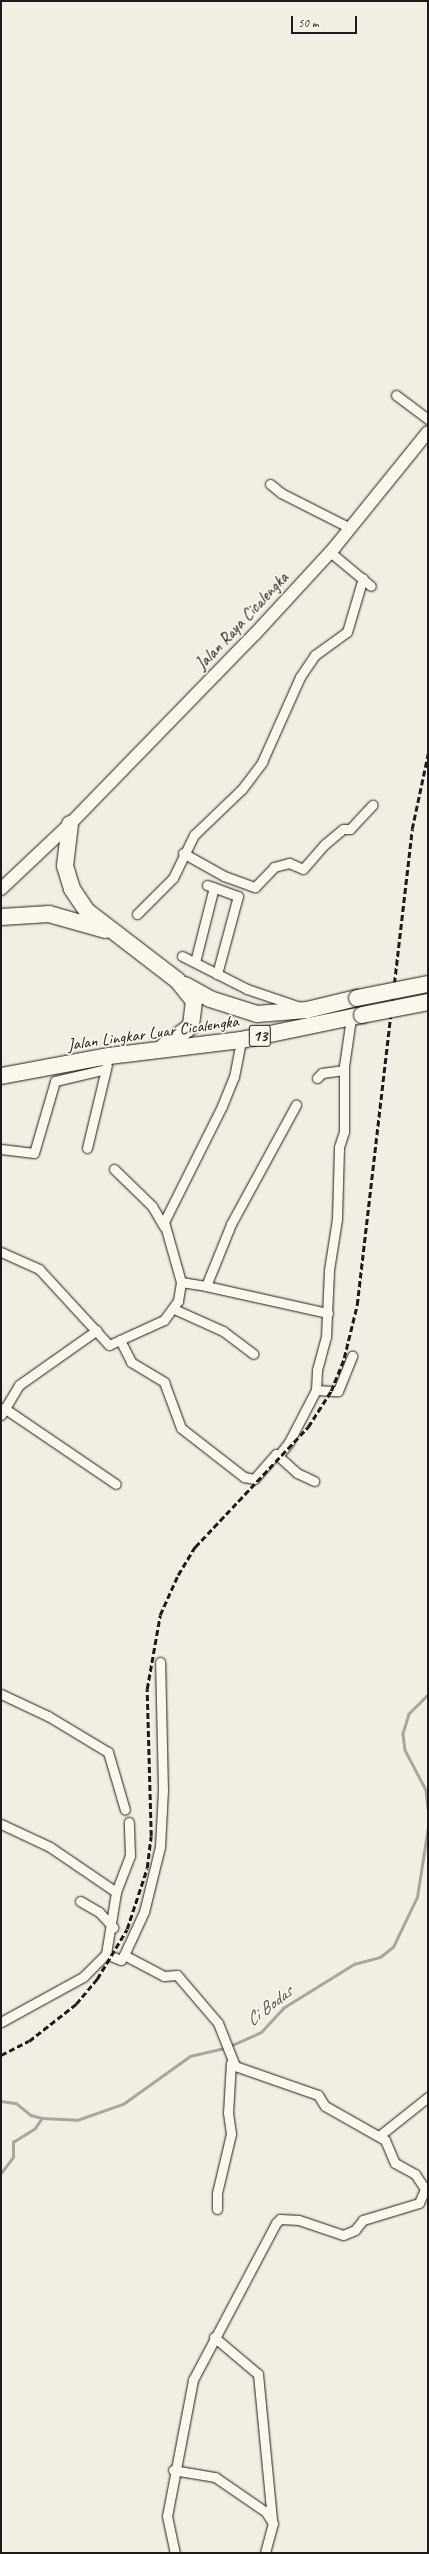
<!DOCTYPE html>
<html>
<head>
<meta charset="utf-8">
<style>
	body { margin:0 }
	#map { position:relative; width:429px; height:2554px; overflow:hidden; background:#f2eee4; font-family:Caveat,sans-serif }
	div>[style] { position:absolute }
	.stream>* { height:2.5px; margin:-1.25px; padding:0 1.25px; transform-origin:1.25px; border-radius:1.25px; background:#a9a6a0 }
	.roads { filter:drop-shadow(0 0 1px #1c1c1c) drop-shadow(0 0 1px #1c1c1c) }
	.street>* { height:9px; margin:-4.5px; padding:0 4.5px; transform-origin:4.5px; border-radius:4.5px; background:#fbf7ec }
	.secondary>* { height:12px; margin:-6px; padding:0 6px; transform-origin:6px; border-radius:6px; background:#fbf7ec }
	.highway>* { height:16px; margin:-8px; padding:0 8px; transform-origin:8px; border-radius:8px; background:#fbf7ec }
	.rail>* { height:2.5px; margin-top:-1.25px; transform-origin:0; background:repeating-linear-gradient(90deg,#1c1c1c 0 6px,transparent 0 9px) }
	.bridges { filter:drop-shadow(0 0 1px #1c1c1c) drop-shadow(0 0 1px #1c1c1c) }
	.highway-bridge>* { height:16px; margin:-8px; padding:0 8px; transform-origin:8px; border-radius:8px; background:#fbf7ec }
	span { translate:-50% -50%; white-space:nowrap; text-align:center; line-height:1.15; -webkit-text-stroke:3.5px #fbf7ec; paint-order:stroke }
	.shield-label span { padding:1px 3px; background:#fbf7ec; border:1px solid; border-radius:3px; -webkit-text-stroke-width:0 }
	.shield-label { font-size:16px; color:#1c1c1c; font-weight:700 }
	.street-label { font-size:17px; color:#1c1c1c }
	.water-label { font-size:18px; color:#545351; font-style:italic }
	.frame { position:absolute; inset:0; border:2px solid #1c1c1c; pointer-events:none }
	.scale { position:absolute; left:291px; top:16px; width:66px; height:18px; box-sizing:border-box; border:2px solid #1c1c1c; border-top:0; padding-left:5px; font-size:12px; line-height:14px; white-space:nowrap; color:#1c1c1c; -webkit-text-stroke:3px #fbf7ec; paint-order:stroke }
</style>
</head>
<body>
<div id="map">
	<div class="stream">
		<div style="left:428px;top:1695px;width:27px;rotate:135deg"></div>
		<div style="left:409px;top:1714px;width:21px;rotate:107deg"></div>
		<div style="left:403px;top:1734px;width:16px;rotate:83deg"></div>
		<div style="left:405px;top:1750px;width:45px;rotate:62.3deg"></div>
		<div style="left:426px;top:1790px;width:18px;rotate:84deg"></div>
		<div style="left:230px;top:2046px;width:34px;rotate:-24deg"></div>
		<div style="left:261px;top:2032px;width:33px;rotate:-47deg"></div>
		<div style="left:283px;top:2008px;width:84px;rotate:-31.8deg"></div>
		<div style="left:354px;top:1964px;width:27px;rotate:-15deg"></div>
		<div style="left:380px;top:1957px;width:16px;rotate:-38deg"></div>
		<div style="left:393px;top:1947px;width:55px;rotate:-64.4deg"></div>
		<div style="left:417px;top:1897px;width:71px;rotate:-81.1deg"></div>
		<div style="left:1px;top:2101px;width:15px;rotate:8deg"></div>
		<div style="left:16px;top:2103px;width:19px;rotate:39deg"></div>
		<div style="left:31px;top:2115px;width:11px;rotate:15deg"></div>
		<div style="left:42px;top:2118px;width:35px;rotate:3deg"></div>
		<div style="left:77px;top:2120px;width:49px;rotate:-19.2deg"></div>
		<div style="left:123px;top:2104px;width:82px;rotate:-35.6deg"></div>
		<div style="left:190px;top:2056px;width:36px;rotate:-13deg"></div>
		<div style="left:1px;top:2173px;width:20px;rotate:-53deg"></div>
		<div style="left:13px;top:2157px;width:15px;rotate:-90deg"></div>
		<div style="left:13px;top:2142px;width:26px;rotate:-32deg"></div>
		<div style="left:35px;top:2128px;width:12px;rotate:-55deg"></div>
	</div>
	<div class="roads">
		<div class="street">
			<div style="left:396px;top:395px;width:40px;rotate:37deg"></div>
			<div style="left:270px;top:484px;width:14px;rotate:39deg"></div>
			<div style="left:281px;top:493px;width:77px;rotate:26.9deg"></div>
			<div style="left:330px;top:552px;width:53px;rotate:39.7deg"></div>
			<div style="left:183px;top:853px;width:47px;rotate:29.3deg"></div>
			<div style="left:224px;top:876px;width:33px;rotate:20deg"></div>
			<div style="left:255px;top:887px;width:28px;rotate:-46deg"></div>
			<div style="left:274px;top:867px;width:16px;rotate:-15deg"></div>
			<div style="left:289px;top:863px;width:15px;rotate:23deg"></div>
			<div style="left:303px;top:869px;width:33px;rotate:-49deg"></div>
			<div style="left:325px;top:844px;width:23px;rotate:-40deg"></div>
			<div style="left:343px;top:829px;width:7px"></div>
			<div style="left:350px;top:829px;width:33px;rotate:-47deg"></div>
			<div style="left:207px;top:885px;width:33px;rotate:20deg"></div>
			<div style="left:238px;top:896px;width:81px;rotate:105.1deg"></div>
			<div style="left:137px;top:914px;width:51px;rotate:-45deg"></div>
			<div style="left:173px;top:878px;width:48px;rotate:-64deg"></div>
			<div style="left:194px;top:835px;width:66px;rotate:-43.8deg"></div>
			<div style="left:242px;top:789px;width:34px;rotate:-53deg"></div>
			<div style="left:262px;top:762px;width:93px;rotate:-65.9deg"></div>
			<div style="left:300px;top:677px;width:27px;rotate:-56deg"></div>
			<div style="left:315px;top:655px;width:39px;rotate:-36deg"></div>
			<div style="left:347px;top:632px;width:56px;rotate:-73.5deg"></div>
			<div style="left:182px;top:956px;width:73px;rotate:26.9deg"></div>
			<div style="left:247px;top:989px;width:56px;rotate:18.8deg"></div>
			<div style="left:195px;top:962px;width:77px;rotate:-75.8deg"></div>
			<div style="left:317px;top:1078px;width:7px;rotate:-45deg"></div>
			<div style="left:322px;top:1073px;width:22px;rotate:-8deg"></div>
			<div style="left:87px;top:1148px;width:85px;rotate:-76.5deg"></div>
			<div style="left:1px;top:1149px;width:33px;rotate:7deg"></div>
			<div style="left:34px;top:1153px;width:75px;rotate:-73.7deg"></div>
			<div style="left:55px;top:1081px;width:52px;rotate:-13.2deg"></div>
			<div style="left:114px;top:1169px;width:53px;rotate:44.2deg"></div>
			<div style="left:152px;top:1206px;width:24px;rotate:60deg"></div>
			<div style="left:1px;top:1252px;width:42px;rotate:24.1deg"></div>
			<div style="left:39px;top:1269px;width:103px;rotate:47.4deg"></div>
			<div style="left:109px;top:1345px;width:60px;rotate:-24.4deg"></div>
			<div style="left:164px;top:1320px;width:24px;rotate:-54deg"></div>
			<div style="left:178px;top:1301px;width:19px;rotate:-81deg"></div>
			<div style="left:181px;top:1282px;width:62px;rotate:-105.8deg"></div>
			<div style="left:164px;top:1222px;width:130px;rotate:-63.4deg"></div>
			<div style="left:222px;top:1106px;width:31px;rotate:-68deg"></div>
			<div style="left:234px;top:1077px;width:38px;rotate:-79deg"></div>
			<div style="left:181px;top:1282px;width:25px;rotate:9deg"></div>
			<div style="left:206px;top:1286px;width:67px;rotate:-68deg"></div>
			<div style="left:231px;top:1224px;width:136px;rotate:-61.4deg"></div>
			<div style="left:206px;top:1286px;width:125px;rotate:12.5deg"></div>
			<div style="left:174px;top:1309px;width:54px;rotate:24.2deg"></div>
			<div style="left:223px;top:1331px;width:38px;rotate:37deg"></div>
			<div style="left:120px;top:1340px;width:25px;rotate:63deg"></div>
			<div style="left:131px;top:1362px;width:39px;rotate:31deg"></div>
			<div style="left:164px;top:1382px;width:49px;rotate:69.7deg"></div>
			<div style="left:181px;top:1428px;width:80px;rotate:37.9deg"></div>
			<div style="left:244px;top:1477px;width:10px;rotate:11deg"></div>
			<div style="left:254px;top:1479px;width:33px;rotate:-49deg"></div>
			<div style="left:276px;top:1454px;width:28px;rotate:42deg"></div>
			<div style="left:297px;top:1473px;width:19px;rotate:25deg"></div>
			<div style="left:316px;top:1390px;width:22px;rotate:3deg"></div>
			<div style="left:338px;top:1391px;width:38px;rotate:-68deg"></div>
			<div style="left:4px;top:1408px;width:135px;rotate:34.2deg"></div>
			<div style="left:1px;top:1415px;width:35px;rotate:-59deg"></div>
			<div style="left:19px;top:1385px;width:95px;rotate:-35.2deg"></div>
			<div style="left:279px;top:1455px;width:16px;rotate:-52deg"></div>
			<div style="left:289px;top:1442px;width:59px;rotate:-62.6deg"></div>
			<div style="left:316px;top:1390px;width:20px;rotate:-87deg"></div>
			<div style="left:317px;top:1370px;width:34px;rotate:-75deg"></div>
			<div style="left:326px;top:1337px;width:67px;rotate:-87.4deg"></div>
			<div style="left:329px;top:1270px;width:52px;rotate:-81.1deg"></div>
			<div style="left:337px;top:1219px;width:72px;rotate:-88.4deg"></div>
			<div style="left:339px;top:1147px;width:16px;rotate:-72deg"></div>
			<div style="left:344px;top:1132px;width:66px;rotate:-90deg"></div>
			<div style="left:344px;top:1066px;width:49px;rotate:-81.7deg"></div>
			<div style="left:1px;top:1694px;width:52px;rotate:25.1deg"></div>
			<div style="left:48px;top:1716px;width:70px;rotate:31deg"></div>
			<div style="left:108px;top:1752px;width:60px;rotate:73.7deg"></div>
			<div style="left:1px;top:1824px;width:54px;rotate:25.1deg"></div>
			<div style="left:50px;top:1847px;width:80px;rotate:34.3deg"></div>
			<div style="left:80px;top:1901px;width:22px;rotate:30deg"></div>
			<div style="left:99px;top:1912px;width:21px;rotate:47deg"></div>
			<div style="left:106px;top:1954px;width:16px;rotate:22deg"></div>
			<div style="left:121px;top:1960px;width:6px;rotate:-59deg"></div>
			<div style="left:124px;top:1955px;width:45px;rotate:27.7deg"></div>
			<div style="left:164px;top:1976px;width:13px;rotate:-4deg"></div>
			<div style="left:177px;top:1975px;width:63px;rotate:49.5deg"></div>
			<div style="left:218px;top:2023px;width:46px;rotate:68.4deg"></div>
			<div style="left:235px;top:2066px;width:88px;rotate:19.3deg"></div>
			<div style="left:318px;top:2095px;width:13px;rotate:58deg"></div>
			<div style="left:325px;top:2106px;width:69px;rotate:29.5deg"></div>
			<div style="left:385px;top:2140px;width:25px;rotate:67deg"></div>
			<div style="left:395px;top:2163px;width:23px;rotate:29deg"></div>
			<div style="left:415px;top:2174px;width:18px;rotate:56deg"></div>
			<div style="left:425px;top:2189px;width:15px;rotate:113deg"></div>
			<div style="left:419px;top:2203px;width:59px;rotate:163.1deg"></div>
			<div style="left:363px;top:2220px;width:13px;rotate:129deg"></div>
			<div style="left:355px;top:2230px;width:13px;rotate:157deg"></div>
			<div style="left:343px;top:2235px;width:46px;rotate:-161.2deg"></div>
			<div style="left:299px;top:2220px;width:19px;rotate:-177deg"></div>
			<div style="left:280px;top:2219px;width:6px;rotate:135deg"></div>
			<div style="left:276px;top:2223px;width:178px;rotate:117.9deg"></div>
			<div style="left:193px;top:2380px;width:138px;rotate:100.8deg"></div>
			<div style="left:167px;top:2516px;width:38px;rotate:78deg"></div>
			<div style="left:124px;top:1955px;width:47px;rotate:-65.1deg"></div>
			<div style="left:144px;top:1912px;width:67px;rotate:-76.2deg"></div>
			<div style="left:160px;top:1847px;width:57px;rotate:-87deg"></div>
			<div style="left:163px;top:1790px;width:128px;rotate:-91.3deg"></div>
			<div style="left:1px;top:2022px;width:94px;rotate:-28.8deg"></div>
			<div style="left:83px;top:1977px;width:33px;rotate:-45deg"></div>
			<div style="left:106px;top:1954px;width:63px;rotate:-80.8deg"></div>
			<div style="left:116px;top:1892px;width:39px;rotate:-69deg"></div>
			<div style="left:130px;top:1856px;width:34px;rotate:-92deg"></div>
			<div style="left:379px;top:2136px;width:63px;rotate:-38.5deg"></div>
			<div style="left:217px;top:2209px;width:16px;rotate:-90deg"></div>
			<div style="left:217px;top:2193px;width:61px;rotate:-76.7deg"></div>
			<div style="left:231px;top:2134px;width:21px;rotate:-98deg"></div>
			<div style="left:228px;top:2113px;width:50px;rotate:-86.6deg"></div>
			<div style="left:214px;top:2337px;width:57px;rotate:40.1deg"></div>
			<div style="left:258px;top:2374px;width:147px;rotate:84.5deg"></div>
			<div style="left:173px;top:2470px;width:43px;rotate:9.5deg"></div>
			<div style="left:215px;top:2477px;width:62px;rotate:34.5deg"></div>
			<div style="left:266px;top:2512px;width:13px;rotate:58deg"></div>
			<div style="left:273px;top:2523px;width:31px;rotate:105deg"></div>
		</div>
		<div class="secondary">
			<div style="left:1px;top:889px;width:95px;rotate:-43.3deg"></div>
			<div style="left:70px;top:824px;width:265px;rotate:-45.8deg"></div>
			<div style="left:255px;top:634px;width:117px;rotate:-47.4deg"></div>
			<div style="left:334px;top:548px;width:149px;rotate:-51deg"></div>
		</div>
		<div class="highway">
			<div style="left:70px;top:824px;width:42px;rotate:96.8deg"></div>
			<div style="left:65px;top:866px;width:24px;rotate:73deg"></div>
			<div style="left:72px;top:889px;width:27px;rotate:56deg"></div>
			<div style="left:87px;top:911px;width:113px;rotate:37.5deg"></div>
			<div style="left:177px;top:980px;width:27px;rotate:51deg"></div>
			<div style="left:194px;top:1001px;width:25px;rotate:97deg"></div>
			<div style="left:191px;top:1026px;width:34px;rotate:143deg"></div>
			<div style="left:1px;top:917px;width:48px;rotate:-3.6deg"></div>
			<div style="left:49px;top:914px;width:58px;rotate:15.9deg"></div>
			<div style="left:185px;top:985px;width:29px;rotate:29deg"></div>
			<div style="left:210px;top:999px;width:49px;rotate:17.7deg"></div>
			<div style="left:257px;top:1014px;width:50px;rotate:-4.6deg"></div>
			<div style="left:307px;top:1010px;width:51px;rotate:-13.5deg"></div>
			<div style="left:1px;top:1076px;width:110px;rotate:-10.5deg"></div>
			<div style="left:109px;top:1056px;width:133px;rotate:-6.9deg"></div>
			<div style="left:241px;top:1040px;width:124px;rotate:-11.7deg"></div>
		</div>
	</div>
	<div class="rail">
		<div style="left:1px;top:2055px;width:31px;rotate:-27deg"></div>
		<div style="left:29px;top:2041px;width:60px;rotate:-38.2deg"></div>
		<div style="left:76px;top:2004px;width:33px;rotate:-50deg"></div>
		<div style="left:97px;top:1979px;width:58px;rotate:-59deg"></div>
		<div style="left:127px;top:1929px;width:64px;rotate:-71.8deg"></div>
		<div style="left:147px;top:1868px;width:32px;rotate:-83deg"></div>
		<div style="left:151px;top:1836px;width:147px;rotate:-91.6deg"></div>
		<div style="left:147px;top:1689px;width:75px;rotate:-80deg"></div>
		<div style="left:160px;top:1615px;width:44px;rotate:-65.8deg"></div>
		<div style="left:178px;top:1575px;width:33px;rotate:-59deg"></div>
		<div style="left:195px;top:1547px;width:165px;rotate:-46.7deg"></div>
		<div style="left:308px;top:1427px;width:43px;rotate:-57.4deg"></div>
		<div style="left:331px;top:1391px;width:35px;rotate:-68deg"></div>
		<div style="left:344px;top:1358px;width:55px;rotate:-76.2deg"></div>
		<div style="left:357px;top:1305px;width:479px;rotate:-83.4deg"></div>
		<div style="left:412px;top:829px;width:77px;rotate:-78deg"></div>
	</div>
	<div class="bridges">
		<div class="highway-bridge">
			<div style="left:357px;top:998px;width:72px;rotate:-11.2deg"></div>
			<div style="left:362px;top:1015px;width:67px;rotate:-11.1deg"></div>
		</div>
	</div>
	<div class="shield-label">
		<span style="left:260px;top:1036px">13</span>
	</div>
	<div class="street-label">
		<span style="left:242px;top:621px;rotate:-47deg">Jalan Raya Cicalengka</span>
		<span style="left:153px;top:1033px;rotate:-8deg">Jalan Lingkar Luar Cicalengka</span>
	</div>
	<div class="water-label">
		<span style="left:269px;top:2006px;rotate:-38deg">Ci Bodas</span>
	</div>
	<div class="frame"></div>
	<div class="scale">50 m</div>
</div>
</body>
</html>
